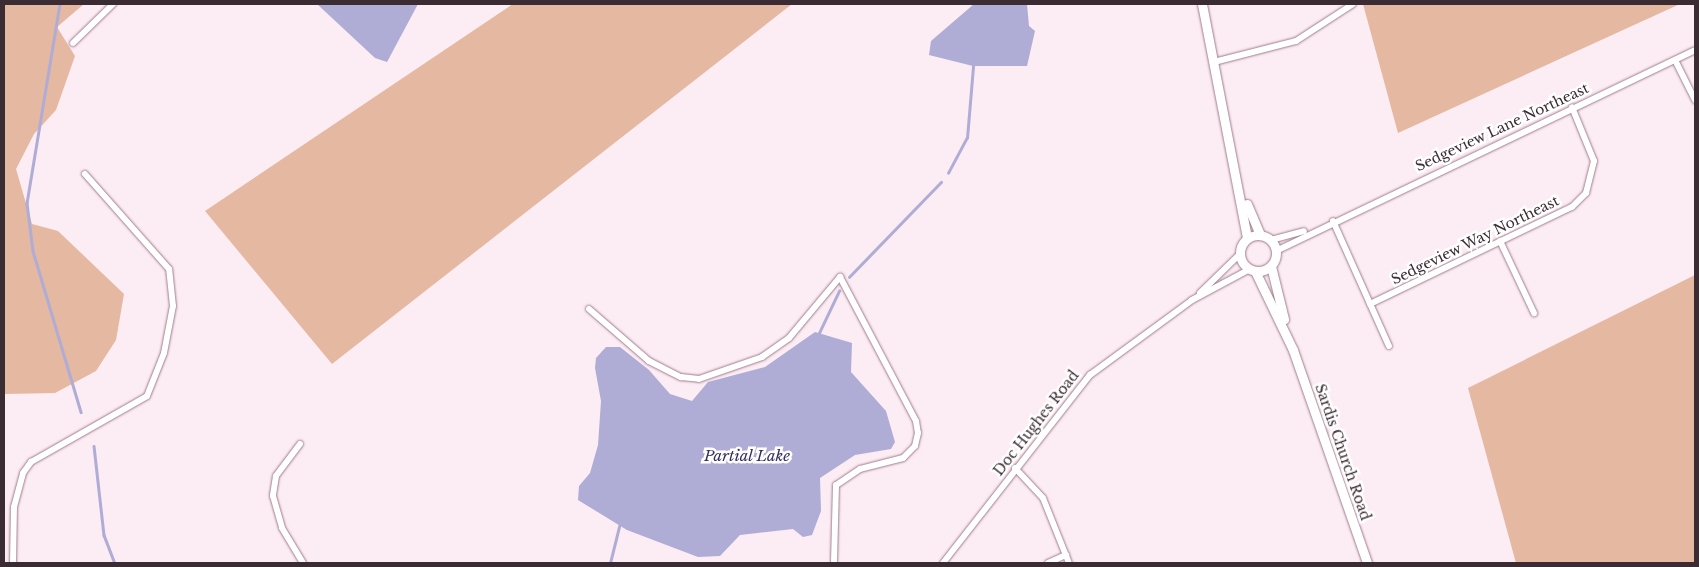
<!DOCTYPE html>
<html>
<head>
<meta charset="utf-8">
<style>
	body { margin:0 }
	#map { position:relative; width:1699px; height:567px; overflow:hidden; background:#fcecf3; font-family:"Libre Baskerville",serif }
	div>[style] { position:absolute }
	.forest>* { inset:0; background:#e4b8a1 }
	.water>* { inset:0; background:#afacd6 }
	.stream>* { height:2.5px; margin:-1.25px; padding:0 1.25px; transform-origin:1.25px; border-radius:1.25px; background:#afacd6 }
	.roads { filter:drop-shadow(0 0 1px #9f7c8d) drop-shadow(0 0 1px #9f7c8d) }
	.minor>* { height:6px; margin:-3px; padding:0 3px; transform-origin:3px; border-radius:3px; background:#fff }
	.tertiary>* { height:9px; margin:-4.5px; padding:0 4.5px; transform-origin:4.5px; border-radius:4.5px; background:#fff }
	.tertiary>.ring { margin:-4.5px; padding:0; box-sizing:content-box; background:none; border:9px solid #fff; border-radius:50% }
	span { translate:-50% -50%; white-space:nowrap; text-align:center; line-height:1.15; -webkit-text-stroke:5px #fefefe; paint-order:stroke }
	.street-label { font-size:14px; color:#3b2c33 }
	.water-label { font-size:15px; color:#352d62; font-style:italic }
	.frame { position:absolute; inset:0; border:5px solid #3b2c33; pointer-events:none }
</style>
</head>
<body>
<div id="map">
	<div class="forest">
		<div style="clip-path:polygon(4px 4px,84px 4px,57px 27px,75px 56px,56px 110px,34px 134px,16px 169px,32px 224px,58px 231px,124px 294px,116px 340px,96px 371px,55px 393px,4px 394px)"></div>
		<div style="clip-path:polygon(513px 4px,792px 4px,332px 364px,205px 211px)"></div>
		<div style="clip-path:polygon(1363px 4px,1680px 4px,1398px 133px)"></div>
		<div style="clip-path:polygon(1695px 275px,1695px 563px,1516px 563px,1468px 388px)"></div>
	</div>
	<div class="water">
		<div style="clip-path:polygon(317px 4px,418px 4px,387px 62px,375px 58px)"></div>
		<div style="clip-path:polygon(974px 4px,1027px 4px,1029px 26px,1035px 31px,1027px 66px,973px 66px,929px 55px,931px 41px)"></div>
		<div style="clip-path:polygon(815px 332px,852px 343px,851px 372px,886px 411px,895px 442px,891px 449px,855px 455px,820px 478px,821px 511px,812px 535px,803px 537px,793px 529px,740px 535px,720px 556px,698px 557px,627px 530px,578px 500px,579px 486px,590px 473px,598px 445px,601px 401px,595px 368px,596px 358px,606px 347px,620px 347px,649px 370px,670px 394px,692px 401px,708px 382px,765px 367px)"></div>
	</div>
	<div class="stream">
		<div style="left:60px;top:4px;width:202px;rotate:99.4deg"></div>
		<div style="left:27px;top:203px;width:48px;rotate:82.9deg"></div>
		<div style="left:33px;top:251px;width:168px;rotate:73.4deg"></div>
		<div style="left:948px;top:173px;width:40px;rotate:-62deg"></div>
		<div style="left:967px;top:138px;width:72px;rotate:-85.2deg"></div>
		<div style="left:849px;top:277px;width:132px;rotate:-45.9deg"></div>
		<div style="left:818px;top:335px;width:49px;rotate:-64.5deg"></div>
		<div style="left:94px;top:446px;width:90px;rotate:83.6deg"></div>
		<div style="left:104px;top:535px;width:30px;rotate:69deg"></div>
		<div style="left:610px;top:563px;width:38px;rotate:-76deg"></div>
	</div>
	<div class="roads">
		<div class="minor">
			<div style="left:73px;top:43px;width:56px;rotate:-44.3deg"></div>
			<div style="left:1675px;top:60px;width:45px;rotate:63.4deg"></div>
			<div style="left:1214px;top:62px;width:85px;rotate:-14.4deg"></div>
			<div style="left:1296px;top:41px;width:68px;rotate:-33deg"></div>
			<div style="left:1333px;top:221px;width:137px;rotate:65.9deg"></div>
			<div style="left:1271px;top:240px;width:34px;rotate:-15deg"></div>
			<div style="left:1500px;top:241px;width:80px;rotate:64.7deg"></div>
			<div style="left:1276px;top:251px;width:465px;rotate:-25.6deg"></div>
			<div style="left:1200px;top:293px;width:56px;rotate:-44.3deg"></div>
			<div style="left:1370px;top:304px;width:224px;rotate:-25.7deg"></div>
			<div style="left:1572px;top:207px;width:20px;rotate:-45deg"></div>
			<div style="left:1586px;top:193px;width:33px;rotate:-76deg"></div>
			<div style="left:1594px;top:161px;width:58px;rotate:-112.2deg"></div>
			<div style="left:589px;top:309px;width:79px;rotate:40.9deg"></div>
			<div style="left:649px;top:361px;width:36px;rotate:27deg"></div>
			<div style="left:681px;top:377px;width:18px;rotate:6deg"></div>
			<div style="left:699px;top:379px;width:67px;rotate:-19.2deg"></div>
			<div style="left:762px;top:357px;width:33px;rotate:-35deg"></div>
			<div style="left:789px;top:338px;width:80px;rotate:-50.1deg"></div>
			<div style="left:840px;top:277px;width:163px;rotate:62.2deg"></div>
			<div style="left:916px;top:421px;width:12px;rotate:81deg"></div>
			<div style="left:918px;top:433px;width:13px;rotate:103deg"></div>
			<div style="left:915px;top:446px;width:17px;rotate:135deg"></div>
			<div style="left:903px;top:458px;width:44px;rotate:165.7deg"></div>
			<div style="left:860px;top:469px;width:29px;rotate:146deg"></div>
			<div style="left:836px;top:485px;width:78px;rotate:91.5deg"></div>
			<div style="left:300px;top:444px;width:40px;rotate:127deg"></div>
			<div style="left:276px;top:476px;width:20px;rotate:99deg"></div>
			<div style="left:273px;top:496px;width:33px;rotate:74deg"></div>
			<div style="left:282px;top:528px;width:41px;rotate:59deg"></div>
			<div style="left:1015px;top:468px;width:41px;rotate:47deg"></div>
			<div style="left:1043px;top:498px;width:70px;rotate:68.2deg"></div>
			<div style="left:13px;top:563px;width:56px;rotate:-89deg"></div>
			<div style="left:14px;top:507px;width:35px;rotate:-75deg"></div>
			<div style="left:23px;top:473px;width:14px;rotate:-54deg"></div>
			<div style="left:31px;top:462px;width:133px;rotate:-29.6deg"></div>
			<div style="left:147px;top:396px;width:46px;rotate:-68.4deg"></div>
			<div style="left:164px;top:353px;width:48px;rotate:-79.2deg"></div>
			<div style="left:173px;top:306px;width:37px;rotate:-96deg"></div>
			<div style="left:169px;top:269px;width:127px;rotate:-131.5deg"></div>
			<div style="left:943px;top:563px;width:239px;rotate:-52deg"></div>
			<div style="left:1090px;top:375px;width:127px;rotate:-36.3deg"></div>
			<div style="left:1192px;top:300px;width:66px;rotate:-28.1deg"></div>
			<div style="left:1048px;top:563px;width:20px;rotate:-24deg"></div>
		</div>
		<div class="tertiary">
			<div style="left:1202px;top:4px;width:238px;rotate:79.1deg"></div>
			<div style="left:1247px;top:204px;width:34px;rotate:67deg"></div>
			<div class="ring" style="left:1240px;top:235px;width:27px;height:27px"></div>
			<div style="left:1271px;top:266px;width:55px;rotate:76.2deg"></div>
			<div style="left:1255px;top:271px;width:88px;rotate:64.3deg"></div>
			<div style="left:1293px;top:350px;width:225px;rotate:70.8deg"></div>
		</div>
	</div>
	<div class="street-label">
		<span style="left:1502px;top:127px;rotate:-25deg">Sedgeview Lane Northeast</span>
		<span style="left:1475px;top:240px;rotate:-26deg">Sedgeview Way Northeast</span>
		<span style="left:1036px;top:423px;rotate:-52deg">Doc Hughes Road</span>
		<span style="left:1343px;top:452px;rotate:71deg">Sardis Church Road</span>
	</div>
	<div class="water-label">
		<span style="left:747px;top:456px">Partial Lake</span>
	</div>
	<div class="frame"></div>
</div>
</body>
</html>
